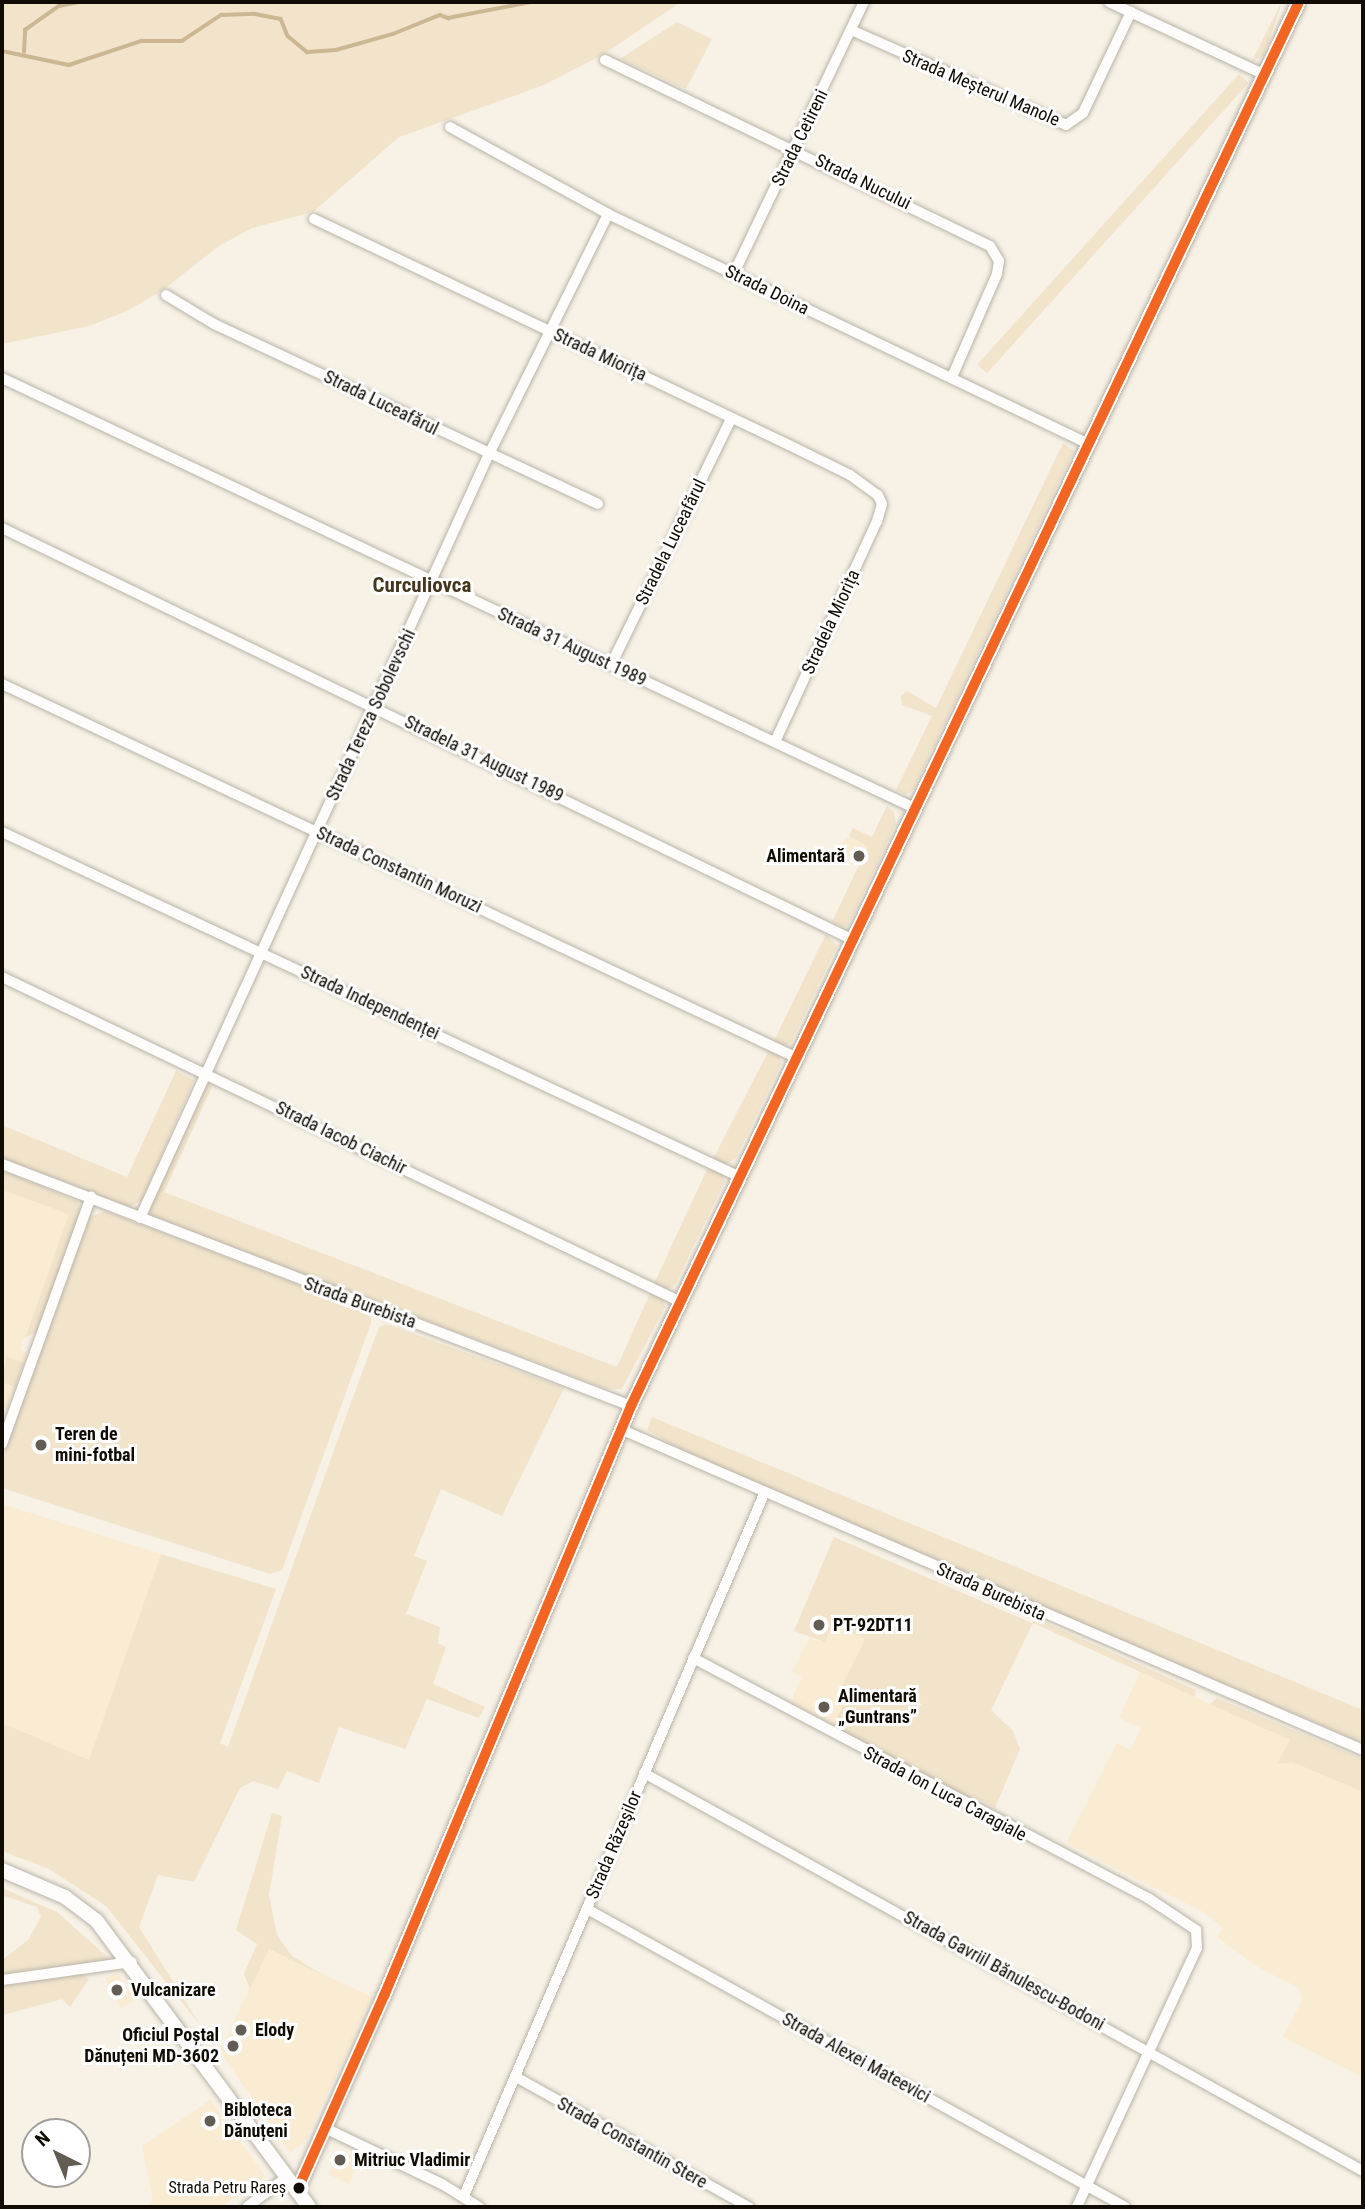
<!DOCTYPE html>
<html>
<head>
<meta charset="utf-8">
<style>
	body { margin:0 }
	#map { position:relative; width:1365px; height:2209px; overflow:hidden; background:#f7f1e6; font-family:"Roboto Condensed",sans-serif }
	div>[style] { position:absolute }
	.built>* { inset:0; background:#faecd2; transform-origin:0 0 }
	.green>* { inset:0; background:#f1e4cb; transform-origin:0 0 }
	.stream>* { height:3.5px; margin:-1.75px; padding:0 1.75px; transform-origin:1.75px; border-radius:1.75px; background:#cbb893 }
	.roads { filter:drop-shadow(0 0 2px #b9b3a8) drop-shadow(0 0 2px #b9b3a8) }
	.minor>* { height:10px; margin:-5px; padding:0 5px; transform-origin:5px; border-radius:5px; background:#fefdfb }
	.secondary>* { height:14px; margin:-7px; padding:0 7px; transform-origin:7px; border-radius:7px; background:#fefdfb }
	.bus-1>* { height:10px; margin:-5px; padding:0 5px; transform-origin:5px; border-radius:5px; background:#f26522 }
	.dots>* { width:19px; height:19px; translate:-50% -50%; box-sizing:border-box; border:4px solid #fff; border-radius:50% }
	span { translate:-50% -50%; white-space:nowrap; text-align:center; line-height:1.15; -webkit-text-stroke:6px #fff; paint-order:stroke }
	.bus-label { font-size:16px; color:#110c03 }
	.right { translate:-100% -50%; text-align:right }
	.street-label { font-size:18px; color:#110c03 }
	.poi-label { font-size:18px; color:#110c03; font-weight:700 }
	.left { translate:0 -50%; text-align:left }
	.quarter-label { font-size:21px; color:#43361c; font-weight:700 }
	.frame { position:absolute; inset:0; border:4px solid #110c03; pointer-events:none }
	.north { position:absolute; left:21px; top:2118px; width:70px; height:70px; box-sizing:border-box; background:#fff; border:2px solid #a09e9a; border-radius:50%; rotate:317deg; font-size:19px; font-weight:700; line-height:28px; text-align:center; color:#110c03 }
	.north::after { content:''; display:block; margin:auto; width:24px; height:32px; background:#625c52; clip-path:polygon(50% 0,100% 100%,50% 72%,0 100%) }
</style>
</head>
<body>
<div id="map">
	<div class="built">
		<div style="clip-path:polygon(849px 836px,883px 853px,874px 870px,832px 850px)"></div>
		<div style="clip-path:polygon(2px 1190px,70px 1214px,20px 1350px,27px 1353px,24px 1363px,6px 1356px,2px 1368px)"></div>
		<div style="clip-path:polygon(2px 1382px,15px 1387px,2px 1422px)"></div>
		<div style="clip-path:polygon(2px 1504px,161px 1554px,125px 1660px,235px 1698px,89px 1761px,2px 1723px)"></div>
		<div style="clip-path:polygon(833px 1625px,865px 1639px,834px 1700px,843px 1705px,833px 1726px,794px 1704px,793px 1696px,802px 1677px,792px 1672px,809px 1638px,825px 1642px)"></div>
		<div style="clip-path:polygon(1140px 1672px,1290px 1740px,1278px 1764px,1292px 1762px,1363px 1792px,1363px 2077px,1283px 2037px,1302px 2000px,1299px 1988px,1256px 1966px,1217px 1937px,1223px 1928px,1205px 1913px,1066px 1843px,1117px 1743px,1130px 1750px,1141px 1728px,1119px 1718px)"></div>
		<div style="clip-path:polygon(268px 1949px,373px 1997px,305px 2141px,290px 2153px,220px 2051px)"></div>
		<div style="clip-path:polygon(118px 1973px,135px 2000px,120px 2008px,105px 1978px)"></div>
		<div style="clip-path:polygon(210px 2100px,266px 2177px,221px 2207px,148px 2207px,153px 2200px,142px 2146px)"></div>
		<div style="left:341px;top:2150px;width:22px;height:27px;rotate:27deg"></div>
	</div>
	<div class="green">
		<div style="clip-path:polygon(2px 2px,681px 2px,604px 54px,544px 85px,399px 137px,313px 212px,252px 228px,219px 246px,163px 290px,127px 311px,89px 326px,2px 344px)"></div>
		<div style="clip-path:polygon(1281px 5px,1264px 56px,1252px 61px,1280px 5px)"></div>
		<div style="clip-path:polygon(677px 22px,712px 39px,686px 89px,620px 59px)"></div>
		<div style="left:1239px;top:74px;width:13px;height:391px;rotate:42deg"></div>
		<div style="clip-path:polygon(1063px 443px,1074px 451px,913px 790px,906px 795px,896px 790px,932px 716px,902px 705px,901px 696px,907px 691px,936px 708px)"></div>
		<div style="clip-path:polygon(887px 806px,894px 812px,896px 824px,848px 926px,843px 927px,832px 922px,868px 846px,849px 836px,853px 828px,872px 837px)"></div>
		<div style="clip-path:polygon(826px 934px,837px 946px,791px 1043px,782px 1047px,773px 1043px)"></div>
		<div style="clip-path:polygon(769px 1050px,779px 1054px,781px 1064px,736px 1158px,725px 1165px,713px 1159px)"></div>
		<div style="clip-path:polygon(176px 1071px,194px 1080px,142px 1200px,130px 1207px,2px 1158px,2px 1125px,127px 1177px)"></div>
		<div style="clip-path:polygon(207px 1084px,212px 1087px,164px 1192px,617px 1367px,651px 1291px,662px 1297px,665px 1307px,622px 1389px,607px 1389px,152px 1217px,149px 1210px)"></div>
		<div style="clip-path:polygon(709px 1165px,722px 1171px,725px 1181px,675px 1285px,665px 1290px,654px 1284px)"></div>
		<div style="clip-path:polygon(2px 1170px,79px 1202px,80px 1215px,43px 1318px,36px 1332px,25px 1338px,69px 1214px,2px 1190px)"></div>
		<div style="clip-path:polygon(105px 1211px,370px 1312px,371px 1323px,282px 1570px,270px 1574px,2px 1488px,2px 1459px,90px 1217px)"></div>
		<div style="clip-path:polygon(387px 1324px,564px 1388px,502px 1516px,441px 1489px,414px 1556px,427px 1561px,406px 1614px,440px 1627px,438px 1643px,446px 1647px,433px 1684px,485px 1707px,479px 1718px,427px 1699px,405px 1749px,339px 1727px,319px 1783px,287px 1771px,278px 1789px,254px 1781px,240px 1788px,194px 1882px,158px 1875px,139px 1927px,200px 2025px,106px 1906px,49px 1869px,2px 1851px,2px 1723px,89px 1760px,161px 1554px,276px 1589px,220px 1743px,228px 1747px,349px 1408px,379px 1327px)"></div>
		<div style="clip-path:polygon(6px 1356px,24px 1363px,15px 1387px,2px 1382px)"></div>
		<div style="clip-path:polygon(652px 1417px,1363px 1710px,1363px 1743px,695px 1458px,647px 1430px)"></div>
		<div style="clip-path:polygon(834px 1537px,1032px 1623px,1035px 1618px,1196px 1690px,1195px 1697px,1033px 1623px,991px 1710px,1013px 1731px,1020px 1749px,995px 1808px,979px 1799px,976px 1805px,833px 1726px,843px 1705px,834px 1701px,865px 1639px,833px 1625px,825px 1642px,794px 1631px)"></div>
		<div style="clip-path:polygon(1217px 1698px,1363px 1759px,1363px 1792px,1292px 1762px,1277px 1764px,1290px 1740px,1210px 1704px)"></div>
		<div style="clip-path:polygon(272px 1813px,282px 1816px,269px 1895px,277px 1935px,292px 1956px,323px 1975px,269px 1949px,250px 1989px,244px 1974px,257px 1944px,236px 1930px)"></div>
		<div style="clip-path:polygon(2px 1888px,57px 1912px,112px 1961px,2px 1976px,2px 1960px,28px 1940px,41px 1917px,37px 1907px,2px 1895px)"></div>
		<div style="clip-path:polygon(80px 1973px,89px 1979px,70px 2007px,62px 1999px,3px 2015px,2px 1987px)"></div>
	</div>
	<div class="stream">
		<div style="left:2px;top:51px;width:68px;rotate:11.8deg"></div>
		<div style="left:69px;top:65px;width:76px;rotate:-18.4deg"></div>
		<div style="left:141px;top:41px;width:41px"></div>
		<div style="left:182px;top:41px;width:47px;rotate:-33.7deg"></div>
		<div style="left:221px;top:15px;width:34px;rotate:-2deg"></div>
		<div style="left:255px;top:14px;width:26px;rotate:11deg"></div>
		<div style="left:281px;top:19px;width:18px;rotate:68deg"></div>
		<div style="left:288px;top:36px;width:25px;rotate:40deg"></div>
		<div style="left:307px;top:52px;width:29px;rotate:-4deg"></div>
		<div style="left:336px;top:50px;width:59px;rotate:-15.7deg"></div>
		<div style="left:393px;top:34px;width:51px;rotate:-22deg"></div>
		<div style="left:440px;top:15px;width:9px;rotate:21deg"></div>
		<div style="left:448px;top:18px;width:85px;rotate:-10.9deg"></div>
		<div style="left:24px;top:52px;width:22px;rotate:-87deg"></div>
		<div style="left:25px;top:30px;width:42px;rotate:-35.2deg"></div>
		<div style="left:59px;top:6px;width:20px;rotate:-11deg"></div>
	</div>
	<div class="roads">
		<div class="minor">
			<div style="left:1109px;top:2px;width:172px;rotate:25.1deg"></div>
			<div style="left:851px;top:30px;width:235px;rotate:23.8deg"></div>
			<div style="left:1066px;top:125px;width:21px;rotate:-35deg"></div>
			<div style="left:1083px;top:113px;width:112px;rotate:-64.6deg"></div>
			<div style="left:605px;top:60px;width:428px;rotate:25.8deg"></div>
			<div style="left:990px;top:246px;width:17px;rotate:59deg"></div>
			<div style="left:999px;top:261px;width:13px;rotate:99deg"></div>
			<div style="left:997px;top:274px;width:112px;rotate:113.6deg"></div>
			<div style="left:450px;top:127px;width:180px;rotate:28.8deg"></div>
			<div style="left:608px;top:214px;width:533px;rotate:25.56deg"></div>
			<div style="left:314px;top:219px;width:526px;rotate:25.44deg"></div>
			<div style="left:789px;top:445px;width:68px;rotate:26.2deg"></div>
			<div style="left:850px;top:475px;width:34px;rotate:36deg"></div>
			<div style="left:878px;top:495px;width:10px;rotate:66deg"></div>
			<div style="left:882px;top:504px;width:18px;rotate:106deg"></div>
			<div style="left:877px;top:521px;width:243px;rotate:114.8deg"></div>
			<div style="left:734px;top:273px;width:301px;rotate:-64.4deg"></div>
			<div style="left:166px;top:295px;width:56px;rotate:31.1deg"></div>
			<div style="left:214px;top:324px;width:424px;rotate:25.1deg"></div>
			<div style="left:2px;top:378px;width:1008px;rotate:25.24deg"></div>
			<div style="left:2px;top:528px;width:943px;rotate:25.83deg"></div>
			<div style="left:611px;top:665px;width:274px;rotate:-64deg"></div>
			<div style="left:2px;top:684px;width:876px;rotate:25.19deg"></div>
			<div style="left:2px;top:832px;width:812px;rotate:25.05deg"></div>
			<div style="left:2px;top:977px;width:751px;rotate:25.57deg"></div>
			<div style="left:2px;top:1164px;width:674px;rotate:21.04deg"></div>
			<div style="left:140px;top:1218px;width:840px;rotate:-65.45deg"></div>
			<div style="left:489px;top:454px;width:268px;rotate:-63.6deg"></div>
			<div style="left:620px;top:1429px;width:809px;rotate:23.37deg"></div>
			<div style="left:2px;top:1444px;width:263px;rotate:-70.2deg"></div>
			<div style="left:693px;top:1658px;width:514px;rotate:27.81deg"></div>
			<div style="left:1148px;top:1898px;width:58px;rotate:33.7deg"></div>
			<div style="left:1196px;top:1930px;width:18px;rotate:87deg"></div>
			<div style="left:1197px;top:1948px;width:285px;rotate:114.9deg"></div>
			<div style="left:644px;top:1773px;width:822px;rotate:28.97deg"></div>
			<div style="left:587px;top:1909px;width:615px;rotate:28.98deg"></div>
			<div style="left:2px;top:1980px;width:131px;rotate:-7.9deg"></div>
			<div style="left:516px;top:2077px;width:267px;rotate:29.2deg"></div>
			<div style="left:327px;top:2129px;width:127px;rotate:25.6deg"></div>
			<div style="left:442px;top:2184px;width:44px;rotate:31.9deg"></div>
			<div style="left:464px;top:2196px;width:763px;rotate:-66.86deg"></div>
			<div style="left:247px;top:2207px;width:50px;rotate:-36.9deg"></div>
		</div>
		<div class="secondary">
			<div style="left:2px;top:1870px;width:69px;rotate:23.2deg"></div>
			<div style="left:65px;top:1897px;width:39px;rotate:37deg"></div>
			<div style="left:96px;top:1920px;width:357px;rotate:53.4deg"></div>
			<div style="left:297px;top:2191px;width:214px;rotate:-66deg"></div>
			<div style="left:384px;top:1996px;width:640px;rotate:-67.28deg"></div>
			<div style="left:631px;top:1406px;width:1555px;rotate:-64.56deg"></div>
		</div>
	</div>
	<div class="bus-1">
		<div style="left:297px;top:2191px;width:214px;rotate:-66deg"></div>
		<div style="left:384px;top:1996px;width:640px;rotate:-67.28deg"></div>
		<div style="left:631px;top:1406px;width:1555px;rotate:-64.56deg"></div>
	</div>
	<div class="dots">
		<div style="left:859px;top:856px;background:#625c52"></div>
		<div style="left:41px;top:1445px;background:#625c52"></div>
		<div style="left:819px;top:1625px;background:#625c52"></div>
		<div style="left:824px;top:1707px;background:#625c52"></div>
		<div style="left:117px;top:1990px;background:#625c52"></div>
		<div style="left:241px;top:2030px;background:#625c52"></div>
		<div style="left:233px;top:2046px;background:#625c52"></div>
		<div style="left:210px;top:2121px;background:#625c52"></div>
		<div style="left:340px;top:2160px;background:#625c52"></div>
		<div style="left:299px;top:2188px;background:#110c03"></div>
	</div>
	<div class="bus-label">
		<span class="right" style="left:286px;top:2188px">Strada Petru Rareș</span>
	</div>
	<div class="street-label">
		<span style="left:981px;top:88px;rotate:23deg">Strada Meșterul Manole</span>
		<span style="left:800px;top:138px;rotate:-64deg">Strada Cetireni</span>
		<span style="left:863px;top:182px;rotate:26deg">Strada Nucului</span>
		<span style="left:767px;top:290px;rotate:26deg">Strada Doina</span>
		<span style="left:600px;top:355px;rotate:25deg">Strada Miorița</span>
		<span style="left:381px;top:403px;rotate:26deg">Strada Luceafărul</span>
		<span style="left:671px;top:542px;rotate:-64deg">Stradela Luceafărul</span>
		<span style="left:831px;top:622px;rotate:-65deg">Stradela Miorița</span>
		<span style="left:572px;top:647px;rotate:25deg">Strada 31 August 1989</span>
		<span style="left:371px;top:715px;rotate:-65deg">Strada Tereza Sobolevschi</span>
		<span style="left:484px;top:759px;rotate:26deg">Stradela 31 August 1989</span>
		<span style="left:399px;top:870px;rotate:25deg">Strada Constantin Moruzi</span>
		<span style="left:370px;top:1003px;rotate:25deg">Strada Independenței</span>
		<span style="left:341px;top:1138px;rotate:26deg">Strada Iacob Ciachir</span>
		<span style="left:360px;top:1303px;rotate:20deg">Strada Burebista</span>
		<span style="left:991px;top:1592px;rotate:24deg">Strada Burebista</span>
		<span style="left:945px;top:1794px;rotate:28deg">Strada Ion Luca Caragiale</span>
		<span style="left:614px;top:1845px;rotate:-67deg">Strada Răzeşilor</span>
		<span style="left:1004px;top:1971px;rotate:29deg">Strada Gavriil Bănulescu-Bodoni</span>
		<span style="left:856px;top:2058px;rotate:29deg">Strada Alexei Mateevici</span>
		<span style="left:632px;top:2143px;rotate:29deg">Strada Constantin Stere</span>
	</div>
	<div class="poi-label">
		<span class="right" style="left:845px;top:856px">Alimentară</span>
		<span class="left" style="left:55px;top:1445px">Teren de<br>mini-fotbal</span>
		<span class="left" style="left:833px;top:1625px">PT-92DT11</span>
		<span class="left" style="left:838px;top:1707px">Alimentară<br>„Guntrans”</span>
		<span class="left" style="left:131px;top:1990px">Vulcanizare</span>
		<span class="left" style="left:255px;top:2030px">Elody</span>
		<span class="right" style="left:219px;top:2046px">Oficiul Poștal<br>Dănuțeni MD-3602</span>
		<span class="left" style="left:224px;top:2121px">Bibloteca<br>Dănuțeni</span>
		<span class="left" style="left:354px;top:2160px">Mitriuc Vladimir</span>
	</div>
	<div class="quarter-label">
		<span style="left:422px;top:585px">Curculiovca</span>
	</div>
	<div class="frame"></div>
	<div class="north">N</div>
</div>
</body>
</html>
